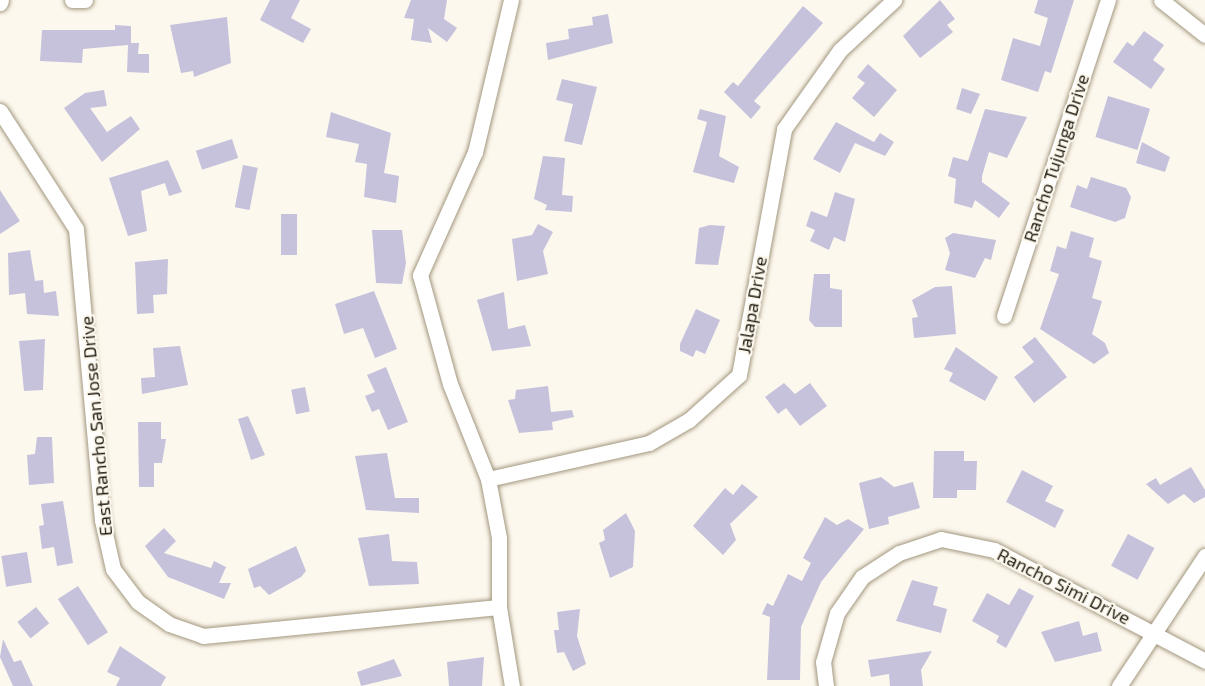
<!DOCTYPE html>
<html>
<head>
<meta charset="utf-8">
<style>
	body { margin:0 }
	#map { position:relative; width:1205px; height:686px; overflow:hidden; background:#fdf8ee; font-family:"Exo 2",sans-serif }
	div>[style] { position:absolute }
	.building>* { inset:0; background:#c6c2dc; transform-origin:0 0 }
	.roads { filter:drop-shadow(0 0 2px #a2977f) drop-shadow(0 0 2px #a2977f) }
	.street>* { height:15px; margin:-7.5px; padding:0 7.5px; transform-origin:7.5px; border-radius:7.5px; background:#fff }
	span { translate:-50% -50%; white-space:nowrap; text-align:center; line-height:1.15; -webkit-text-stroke:4.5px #fdf8ee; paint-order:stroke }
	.street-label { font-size:18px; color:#221e14 }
</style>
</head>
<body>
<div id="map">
	<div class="building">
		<div style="clip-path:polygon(270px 0,300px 0,291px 18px,311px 29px,303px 43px,260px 20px)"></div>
		<div style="clip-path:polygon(411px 0,447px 0,444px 19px,457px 28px,447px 42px,428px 28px,432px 43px,411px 40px,414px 19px,404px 18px)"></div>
		<div style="clip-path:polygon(940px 0,955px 19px,947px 25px,953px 32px,920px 58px,903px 36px)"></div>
		<div style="clip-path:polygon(1038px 0,1074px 0,1051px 73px,1045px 71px,1038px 92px,1001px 80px,1013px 38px,1040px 46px,1048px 18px,1034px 13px)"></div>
		<div style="clip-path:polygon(803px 6px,823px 23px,754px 101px,761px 107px,751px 119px,724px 92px,733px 82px,738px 86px)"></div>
		<div style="clip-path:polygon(608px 14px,613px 43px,548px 60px,546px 43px,569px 39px,568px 29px,593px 25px,592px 17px)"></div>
		<div style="clip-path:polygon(227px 17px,231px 63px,194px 77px,193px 71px,181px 73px,170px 25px)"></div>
		<div style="clip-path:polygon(115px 25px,131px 26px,131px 43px,139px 43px,138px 54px,149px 54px,149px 73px,127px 72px,128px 45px,83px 49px,82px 63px,40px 61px,42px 30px,115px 30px)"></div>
		<div style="clip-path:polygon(1144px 31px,1164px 45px,1153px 60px,1165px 69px,1151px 89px,1113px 62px,1127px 42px,1133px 46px)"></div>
		<div style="clip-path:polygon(868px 64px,897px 90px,874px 117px,852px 98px,865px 83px,857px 77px)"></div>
		<div style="clip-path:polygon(562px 79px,597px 87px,582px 145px,564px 141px,573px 104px,556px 100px)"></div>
		<div style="clip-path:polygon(962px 88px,980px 94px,971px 114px,956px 109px)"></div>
		<div style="clip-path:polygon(104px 90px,107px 106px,90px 108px,107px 132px,131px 116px,140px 129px,102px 162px,64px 108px,85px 93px)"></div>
		<div style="left:1108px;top:96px;width:44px;height:43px;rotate:17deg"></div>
		<div style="clip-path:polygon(700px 109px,726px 116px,719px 156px,739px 167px,734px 183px,693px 172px,707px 122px,697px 119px)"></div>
		<div style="clip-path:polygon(985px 109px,1027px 117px,1007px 158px,989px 152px,982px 176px,982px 182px,1010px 203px,999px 218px,975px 200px,972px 208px,954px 203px,956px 179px,948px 176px,953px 157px,968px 161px)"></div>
		<div style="clip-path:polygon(331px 112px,391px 133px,384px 173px,399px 176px,396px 203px,364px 197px,367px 164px,355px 162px,359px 144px,326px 137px)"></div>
		<div style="clip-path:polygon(836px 122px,874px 142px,880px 133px,894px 142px,885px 156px,855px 143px,840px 173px,813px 159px)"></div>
		<div style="left:232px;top:139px;width:20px;height:38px;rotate:72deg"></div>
		<div style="clip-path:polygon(1142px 142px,1170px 157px,1165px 172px,1136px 163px)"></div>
		<div style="clip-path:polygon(543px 156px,565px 158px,562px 195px,573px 196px,572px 212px,545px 210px,547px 205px,534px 199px)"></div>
		<div style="clip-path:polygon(168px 160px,182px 192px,169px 196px,165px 183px,141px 191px,147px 231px,128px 236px,109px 178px)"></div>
		<div style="left:243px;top:165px;width:15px;height:43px;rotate:11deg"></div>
		<div style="clip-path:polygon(1091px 177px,1126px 188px,1131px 197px,1125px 218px,1115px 222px,1070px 207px,1077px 185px,1087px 189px)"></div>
		<div style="clip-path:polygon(0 190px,20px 221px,0 234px)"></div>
		<div style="clip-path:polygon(835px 192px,855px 199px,845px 242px,834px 237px,829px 250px,810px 241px,815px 230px,806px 226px,811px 211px,827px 217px)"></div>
		<div style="left:281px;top:214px;width:16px;height:41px"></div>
		<div style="clip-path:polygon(538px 224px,553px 232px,543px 251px,548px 274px,517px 281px,512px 239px,532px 235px)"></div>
		<div style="clip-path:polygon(710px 225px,725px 226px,718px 265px,695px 264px,699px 228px)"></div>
		<div style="clip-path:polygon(372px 230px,402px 230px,406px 263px,402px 284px,376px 283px)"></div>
		<div style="clip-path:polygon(1071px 231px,1094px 238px,1089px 257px,1102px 261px,1092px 298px,1102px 301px,1092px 334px,1105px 343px,1109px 353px,1094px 364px,1040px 329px,1059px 274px,1050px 271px,1057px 246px,1066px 249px)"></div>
		<div style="clip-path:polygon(953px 233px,996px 240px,991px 260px,985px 258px,975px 278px,945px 270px,950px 253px,945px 238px)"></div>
		<div style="clip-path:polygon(30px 250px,35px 281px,43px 280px,44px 293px,56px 291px,59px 316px,27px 314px,25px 293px,9px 295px,8px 253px)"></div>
		<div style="clip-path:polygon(168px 259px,167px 294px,153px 295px,154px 313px,137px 314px,135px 262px)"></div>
		<div style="clip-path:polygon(814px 274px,830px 274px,830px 288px,842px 290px,842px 327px,815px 327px,809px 320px)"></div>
		<div style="clip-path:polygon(952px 286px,956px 334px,914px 338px,912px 318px,918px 317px,912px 300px,935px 287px)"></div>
		<div style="clip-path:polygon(374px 291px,397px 349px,375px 358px,363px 328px,344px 334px,335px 304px)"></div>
		<div style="clip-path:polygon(504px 292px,508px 329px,525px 325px,531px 346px,492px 351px,477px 300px)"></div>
		<div style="clip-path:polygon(696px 309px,720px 320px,705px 354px,696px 350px,693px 357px,680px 351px,680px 344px)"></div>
		<div style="clip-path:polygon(1035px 337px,1067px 377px,1034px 403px,1014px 377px,1034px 362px,1022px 347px)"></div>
		<div style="clip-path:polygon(45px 339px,43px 390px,24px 391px,19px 341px)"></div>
		<div style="clip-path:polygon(180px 346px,188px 385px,142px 394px,141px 378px,155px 377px,153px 348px)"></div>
		<div style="clip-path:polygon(956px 347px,998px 377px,985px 401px,949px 381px,953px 373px,944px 369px)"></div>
		<div style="clip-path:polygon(386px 367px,408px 422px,388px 430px,379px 409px,372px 412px,365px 396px,375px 392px,367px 375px)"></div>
		<div style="clip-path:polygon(784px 383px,795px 394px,810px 383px,827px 406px,800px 426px,786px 408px,778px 414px,765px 397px)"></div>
		<div style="clip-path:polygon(548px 386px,551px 412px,572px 410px,574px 417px,552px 422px,553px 430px,519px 433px,508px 400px,515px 399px,516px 390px)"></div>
		<div style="left:305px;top:387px;width:25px;height:14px;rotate:79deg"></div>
		<div style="clip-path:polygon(248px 416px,265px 455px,251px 460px,238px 419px)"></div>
		<div style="clip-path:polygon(138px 422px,161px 422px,161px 439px,166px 439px,162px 463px,154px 463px,154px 487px,139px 487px)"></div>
		<div style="clip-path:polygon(37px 437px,52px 437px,54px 483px,29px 485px,27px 455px,35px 454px)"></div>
		<div style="clip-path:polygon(934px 451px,964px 451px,964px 461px,977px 461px,976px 490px,957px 490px,957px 498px,933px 498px)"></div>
		<div style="clip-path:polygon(387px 453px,395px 498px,419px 498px,419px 513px,366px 510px,355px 456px)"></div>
		<div style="clip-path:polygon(1191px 467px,1205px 490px,1205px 497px,1194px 503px,1184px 494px,1168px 504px,1146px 484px,1156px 478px,1160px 485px)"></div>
		<div style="clip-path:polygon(1022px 470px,1053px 486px,1045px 501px,1064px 510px,1055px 528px,1006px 502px)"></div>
		<div style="clip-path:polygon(881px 477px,894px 487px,913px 482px,920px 508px,888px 517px,889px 524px,869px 529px,859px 483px)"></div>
		<div style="clip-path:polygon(742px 484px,758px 497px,730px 524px,736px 540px,723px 555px,693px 526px,725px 488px,733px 495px)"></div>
		<div style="clip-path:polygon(63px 501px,73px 563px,57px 566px,54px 547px,42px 549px,39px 526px,44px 525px,41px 504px)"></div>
		<div style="clip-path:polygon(626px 513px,635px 531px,633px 567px,610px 578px,599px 543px,605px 540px,603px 530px)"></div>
		<div style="clip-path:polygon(825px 517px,837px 525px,848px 519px,864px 529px,821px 582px,801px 627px,800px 680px,767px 680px,770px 617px,762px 614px,767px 603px,773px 606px,788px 574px,802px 581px,811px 563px,803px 558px)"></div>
		<div style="clip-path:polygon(164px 528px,176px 541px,164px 553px,211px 568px,214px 561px,226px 567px,219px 583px,231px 583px,224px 599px,168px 577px,145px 546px)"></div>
		<div style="clip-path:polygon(389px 534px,392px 561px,417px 562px,419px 584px,369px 586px,358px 538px)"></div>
		<div style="left:1128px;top:534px;width:30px;height:36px;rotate:28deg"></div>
		<div style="clip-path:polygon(296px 546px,306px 571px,301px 577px,269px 595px,260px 586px,254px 588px,248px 569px)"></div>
		<div style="left:27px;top:552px;width:31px;height:26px;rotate:81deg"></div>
		<div style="clip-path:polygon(912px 580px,938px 587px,933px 605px,947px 609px,941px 633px,896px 621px)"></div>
		<div style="left:78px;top:586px;width:55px;height:24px;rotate:57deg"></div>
		<div style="clip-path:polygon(1019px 588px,1034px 596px,1006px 648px,996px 642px,999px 636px,972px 621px,987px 593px,1009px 605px)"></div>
		<div style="left:36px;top:607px;width:21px;height:24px;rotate:51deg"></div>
		<div style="clip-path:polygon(580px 609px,577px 636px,586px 664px,573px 671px,564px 652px,557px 653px,554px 630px,559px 630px,557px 612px)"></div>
		<div style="clip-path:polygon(1079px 621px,1083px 636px,1097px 632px,1102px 651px,1055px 662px,1041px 632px)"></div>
		<div style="clip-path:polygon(3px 639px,14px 662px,21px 660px,33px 686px,13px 686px,0 657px)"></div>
		<div style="clip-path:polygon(120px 646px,166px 677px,161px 686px,116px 686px,120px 678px,107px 672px)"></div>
		<div style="clip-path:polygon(932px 651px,921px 670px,923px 686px,890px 686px,889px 674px,871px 677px,868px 660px)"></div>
		<div style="clip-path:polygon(484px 657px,482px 686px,449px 686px,447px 662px)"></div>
		<div style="clip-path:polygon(394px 659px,402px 676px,361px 686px,357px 672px)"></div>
	</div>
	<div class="roads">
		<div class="street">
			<div style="left:72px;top:0;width:13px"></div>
			<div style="left:511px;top:0;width:156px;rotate:103.3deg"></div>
			<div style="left:475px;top:152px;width:135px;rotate:114.1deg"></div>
			<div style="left:420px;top:275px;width:113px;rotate:74.6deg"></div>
			<div style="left:450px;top:384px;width:102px;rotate:68.2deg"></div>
			<div style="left:488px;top:479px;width:60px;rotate:79.4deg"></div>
			<div style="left:499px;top:538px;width:69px;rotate:90deg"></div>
			<div style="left:499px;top:607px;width:80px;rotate:80.7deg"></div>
			<div style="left:1161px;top:0;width:56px;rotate:38.5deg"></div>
			<div style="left:0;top:3px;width:3px;rotate:-72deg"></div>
			<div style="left:0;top:111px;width:140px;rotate:57.2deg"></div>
			<div style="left:76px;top:229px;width:292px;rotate:84.9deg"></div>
			<div style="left:102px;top:520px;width:50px;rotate:77.3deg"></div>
			<div style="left:113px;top:569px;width:41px;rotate:52.9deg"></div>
			<div style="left:138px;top:602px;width:38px;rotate:35deg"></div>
			<div style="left:169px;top:624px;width:36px;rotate:19deg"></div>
			<div style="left:203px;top:636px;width:297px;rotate:-5.6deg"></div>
			<div style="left:1004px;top:316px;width:333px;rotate:-71.8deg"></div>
			<div style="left:488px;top:479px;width:165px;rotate:-12.6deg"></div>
			<div style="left:649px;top:443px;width:46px;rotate:-29.9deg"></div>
			<div style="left:689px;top:420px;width:67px;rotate:-42deg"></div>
			<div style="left:739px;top:375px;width:250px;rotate:-79.6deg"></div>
			<div style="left:784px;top:129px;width:97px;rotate:-54.7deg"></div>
			<div style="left:840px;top:50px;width:74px;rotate:-42.8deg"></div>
			<div style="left:826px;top:686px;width:24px;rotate:-97deg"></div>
			<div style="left:823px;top:662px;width:51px;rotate:-74.1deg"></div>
			<div style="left:837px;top:613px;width:44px;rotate:-55.2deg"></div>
			<div style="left:862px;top:577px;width:44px;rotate:-33deg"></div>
			<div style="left:899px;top:553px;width:44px;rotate:-18.4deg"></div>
			<div style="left:941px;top:539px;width:54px;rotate:11.7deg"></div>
			<div style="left:994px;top:550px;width:238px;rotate:27.7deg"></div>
			<div style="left:1119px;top:686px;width:156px;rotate:-56.5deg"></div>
		</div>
	</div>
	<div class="street-label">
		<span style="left:1056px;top:158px;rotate:-72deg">Rancho Tujunga Drive</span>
		<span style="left:752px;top:305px;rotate:-80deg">Jalapa Drive</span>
		<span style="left:96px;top:426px;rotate:-95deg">East Rancho San Jose Drive</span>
		<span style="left:1064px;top:586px;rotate:27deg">Rancho Simi Drive</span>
	</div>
</div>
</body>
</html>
